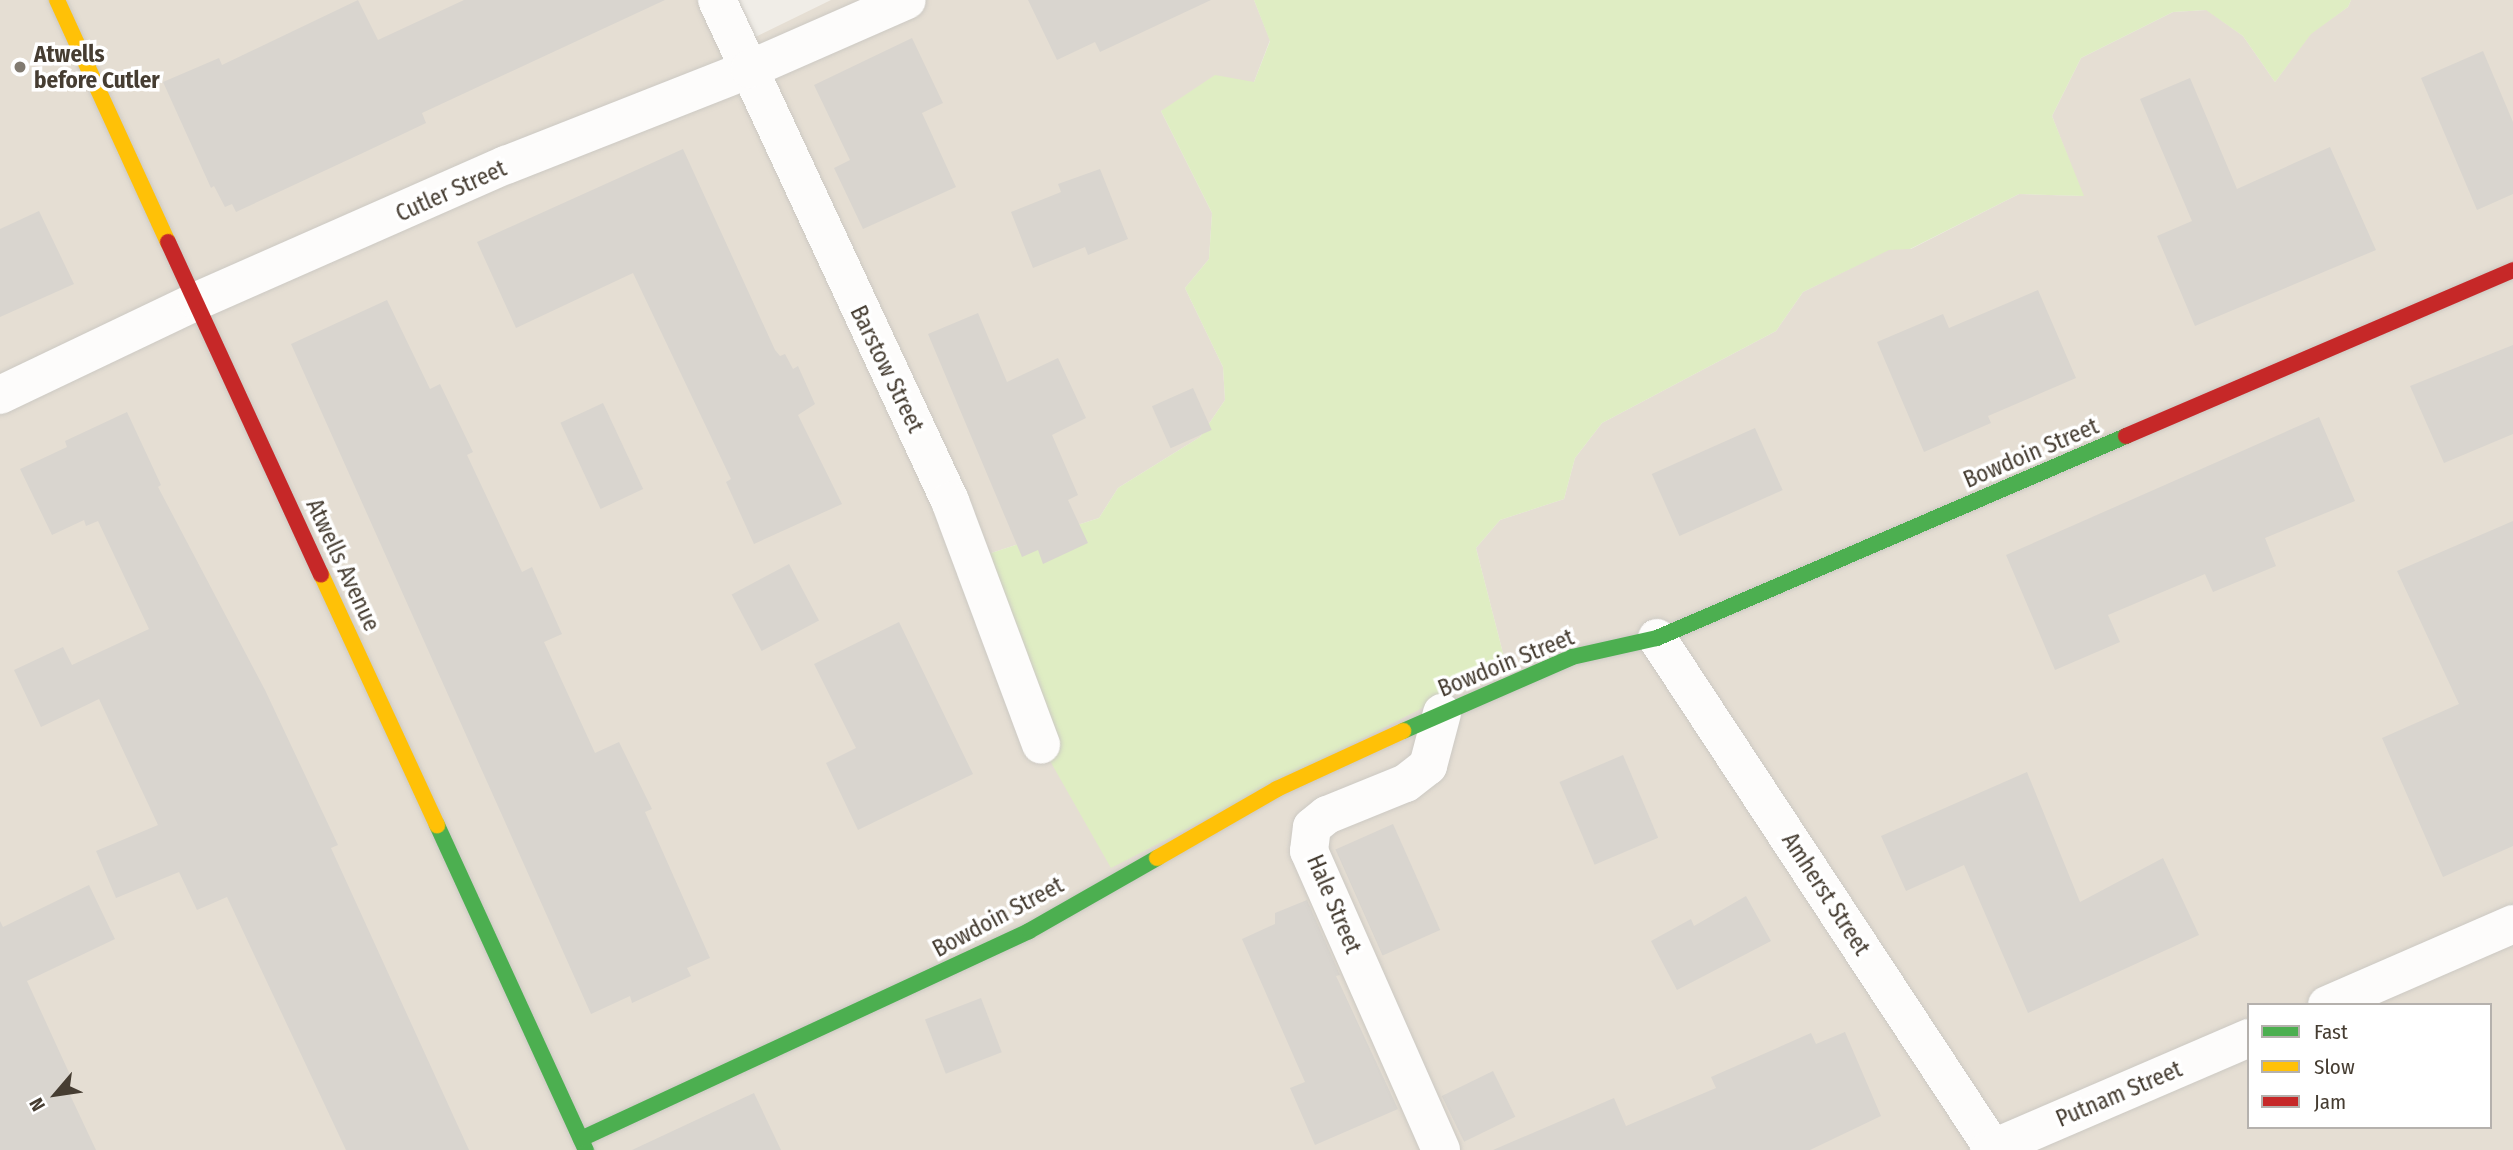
<!DOCTYPE html>
<html>
<head>
<meta charset="utf-8">
<style>
	body { margin:0 }
	#map { position:relative; width:2513px; height:1150px; overflow:hidden; background:#f0ede7; font-family:"Fira Sans Condensed",sans-serif }
	div>[style] { position:absolute }
	.residential>* { inset:0; background:#e5ded3 }
	.green>* { inset:0; background:#dfedc3 }
	.building>* { inset:0; background:#d9d5cf; transform-origin:0 0 }
	.roads { filter:drop-shadow(0 0 2px #ccc9c3) drop-shadow(0 0 2px #ccc9c3) }
	.street>* { height:38px; margin:-19px; padding:0 19px; transform-origin:19px; border-radius:19px; background:#fdfcfb }
	.fast>* { height:16px; margin:-8px; padding:0 8px; transform-origin:8px; border-radius:8px; background:#4caf50 }
	.slow>* { height:16px; margin:-8px; padding:0 8px; transform-origin:8px; border-radius:8px; background:#ffc107 }
	.jam>* { height:16px; margin:-8px; padding:0 8px; transform-origin:8px; border-radius:8px; background:#c62828 }
	.dots>* { width:19px; height:19px; translate:-50% -50%; box-sizing:border-box; border:4px solid #fff; border-radius:50% }
	span { translate:-50% -50%; white-space:nowrap; text-align:center; line-height:1.15; -webkit-text-stroke:7px #fff; paint-order:stroke }
	.poi-label { font-size:23px; color:#463d32; font-weight:700 }
	.left { translate:0 -50%; text-align:left }
	.street-label { font-size:23px; color:#463d32 }
	.legend { position:absolute; left:2247px; top:1003px; width:245px; height:126px; box-sizing:border-box; background:#fff; border:2px solid #b5b1ad; margin:0; padding:9px 12px; list-style:none; font-size:21px; color:#463d32 }
	.legend li { display:flex; align-items:center; gap:14px; height:35px }
	.legend b { width:35px; border:2px solid #b5b1ad }
	.north { position:absolute; left:21px; top:1059px; width:70px; height:70px; -webkit-text-stroke:5px #fff; paint-order:stroke; rotate:241deg; font-size:19px; font-weight:700; line-height:28px; text-align:center; color:#463d32 }
	.north::after { content:''; display:block; margin:auto; width:24px; height:32px; background:#463d32; clip-path:polygon(50% 0,100% 100%,50% 72%,0 100%) }
</style>
</head>
<body>
<div id="map">
	<div class="residential">
		<div style="clip-path:polygon(evenodd,0 0,711px 0,739px 45px,831px 0,1254px 0,1270px 40px,1254px 82px,1161px 111px,1212px 213px,1209px 259px,1185px 288px,1223px 367px,1225px 400px,1200px 437px,1118px 488px,1099px 518px,976px 558px,1506px 665px,1476px 548px,1500px 520px,1564px 499px,1575px 458px,1602px 423px,1776px 331px,1803px 292px,1889px 249px,1911px 249px,2019px 194px,2083px 196px,2052px 116px,2081px 58px,2173px 12px,2207px 10px,2243px 36px,2275px 82px,2311px 33px,2348px 7px,2351px 0,2513px 0,2513px 1150px,0 1150px,0 0,2249px 1005px,2490px 1005px,2490px 1127px,2249px 1127px,2249px 1005px)"></div>
	</div>
	<div class="green">
		<div style="clip-path:polygon(1254px 0,2351px 0,2348px 7px,2311px 34px,2275px 82px,2243px 36px,2206px 10px,2173px 12px,2081px 58px,2052px 116px,2084px 196px,2019px 194px,1910px 249px,1889px 250px,1803px 292px,1776px 331px,1602px 423px,1575px 458px,1564px 499px,1500px 520px,1476px 548px,1506px 665px,1111px 868px,1041px 745px,976px 558px,1099px 518px,1118px 488px,1200px 437px,1225px 400px,1223px 367px,1185px 288px,1209px 259px,1212px 213px,1161px 111px,1215px 75px,1254px 82px,1270px 41px)"></div>
	</div>
	<div class="building">
		<div style="clip-path:polygon(358px 0,378px 40px,464px 0,665px 0,422px 113px,426px 123px,367px 151px,236px 212px,232px 204px,225px 207px,214px 186px,211px 188px,163px 82px,219px 58px,222px 65px)"></div>
		<div style="clip-path:polygon(1028px 0,1211px 0,1100px 52px,1095px 42px,1057px 60px)"></div>
		<div style="clip-path:polygon(912px 38px,943px 103px,922px 113px,956px 187px,863px 229px,834px 168px,850px 160px,814px 85px)"></div>
		<div style="clip-path:polygon(2483px 51px,2513px 122px,2513px 194px,2477px 210px,2421px 78px)"></div>
		<div style="clip-path:polygon(2190px 78px,2237px 189px,2330px 147px,2376px 250px,2195px 326px,2157px 236px,2192px 221px,2140px 99px)"></div>
		<div style="clip-path:polygon(683px 149px,775px 350px,780px 356px,785px 354px,793px 369px,798px 366px,815px 404px,798px 415px,842px 504px,754px 544px,726px 482px,731px 479px,633px 273px,516px 328px,477px 242px)"></div>
		<div style="clip-path:polygon(1100px 169px,1128px 239px,1088px 255px,1085px 247px,1033px 268px,1011px 212px,1061px 192px,1058px 184px)"></div>
		<div style="clip-path:polygon(39px 211px,74px 284px,0 317px,0 229px)"></div>
		<div style="clip-path:polygon(2038px 290px,2076px 378px,1988px 416px,1991px 423px,1924px 452px,1877px 342px,1943px 314px,1949px 328px)"></div>
		<div style="clip-path:polygon(387px 300px,430px 389px,440px 384px,473px 452px,467px 455px,522px 572px,532px 567px,562px 634px,544px 642px,595px 753px,619px 742px,652px 809px,645px 812px,710px 958px,687px 968px,691px 976px,632px 1003px,630px 996px,591px 1014px,291px 344px)"></div>
		<div style="clip-path:polygon(978px 313px,1007px 382px,1058px 358px,1086px 418px,1052px 435px,1078px 495px,1068px 500px,1088px 543px,1043px 564px,1038px 550px,1022px 557px,928px 334px)"></div>
		<div style="clip-path:polygon(2513px 345px,2513px 434px,2444px 463px,2410px 386px)"></div>
		<div style="left:1193px;top:388px;width:46px;height:45px;rotate:66deg"></div>
		<div style="left:603px;top:403px;width:95px;height:47px;rotate:65deg"></div>
		<div style="clip-path:polygon(127px 412px,161px 485px,158px 487px,265px 690px,338px 845px,331px 848px,469px 1150px,346px 1150px,227px 897px,197px 910px,179px 872px,116px 898px,96px 851px,158px 825px,99px 699px,41px 727px,14px 670px,63px 647px,72px 665px,149px 629px,98px 521px,86px 526px,84px 520px,52px 535px,20px 469px,67px 447px,65px 441px)"></div>
		<div style="clip-path:polygon(2319px 417px,2355px 501px,2265px 538px,2276px 566px,2213px 592px,2205px 574px,2108px 615px,2120px 642px,2055px 670px,2006px 555px)"></div>
		<div style="left:1755px;top:428px;width:68px;height:113px;rotate:66deg"></div>
		<div style="clip-path:polygon(2513px 521px,2513px 846px,2443px 877px,2382px 738px,2459px 704px,2397px 571px)"></div>
		<div style="left:789px;top:564px;width:64px;height:65px;rotate:62deg"></div>
		<div style="clip-path:polygon(899px 622px,973px 774px,858px 830px,826px 763px,856px 748px,814px 664px)"></div>
		<div style="left:1623px;top:755px;width:90px;height:69px;rotate:67deg"></div>
		<div style="clip-path:polygon(2027px 772px,2080px 902px,2163px 858px,2199px 935px,2028px 1013px,1964px 865px,1906px 891px,1881px 836px)"></div>
		<div style="left:1393px;top:824px;width:116px;height:63px;rotate:66deg"></div>
		<div style="clip-path:polygon(89px 885px,115px 939px,27px 981px,71px 1077px,63px 1080px,96px 1150px,0 1150px,0 921px,3px 927px)"></div>
		<div style="clip-path:polygon(1746px 896px,1771px 941px,1677px 990px,1651px 941px,1691px 919px,1694px 926px)"></div>
		<div style="clip-path:polygon(1307px 900px,1340px 975px,1336px 976px,1398px 1109px,1315px 1145px,1290px 1088px,1305px 1082px,1242px 939px,1275px 924px,1275px 913px)"></div>
		<div style="left:981px;top:998px;width:58px;height:60px;rotate:69deg"></div>
		<div style="clip-path:polygon(1845px 1032px,1881px 1116px,1810px 1150px,1493px 1150px,1614px 1098px,1626px 1126px,1716px 1088px,1711px 1077px,1811px 1033px,1816px 1044px)"></div>
		<div style="left:1493px;top:1071px;width:51px;height:57px;rotate:64deg"></div>
		<div style="clip-path:polygon(754px 1093px,781px 1150px,632px 1150px)"></div>
	</div>
	<div class="roads">
		<div class="street">
			<div style="left:717px;top:0;width:553px;rotate:65.06deg"></div>
			<div style="left:950px;top:501px;width:260px;rotate:69.5deg"></div>
			<div style="left:0;top:395px;width:218px;rotate:-25.5deg"></div>
			<div style="left:197px;top:301px;width:338px;rotate:-23.8deg"></div>
			<div style="left:506px;top:165px;width:262px;rotate:-21.5deg"></div>
			<div style="left:750px;top:69px;width:171px;rotate:-23.7deg"></div>
			<div style="left:1657px;top:638px;width:613px;rotate:56.65deg"></div>
			<div style="left:2327px;top:1005px;width:203px;rotate:-23.5deg"></div>
			<div style="left:1441px;top:1150px;width:327px;rotate:-113.8deg"></div>
			<div style="left:1309px;top:851px;width:24px;rotate:-83deg"></div>
			<div style="left:1312px;top:827px;width:19px;rotate:-39deg"></div>
			<div style="left:1327px;top:815px;width:85px;rotate:-22.1deg"></div>
			<div style="left:1406px;top:783px;width:28px;rotate:-38deg"></div>
			<div style="left:1428px;top:766px;width:55px;rotate:-75.2deg"></div>
			<div style="left:1989px;top:1150px;width:283px;rotate:-23.3deg"></div>
		</div>
		<div class="fast">
			<div style="left:1403px;top:731px;width:184px;rotate:-23.6deg"></div>
			<div style="left:1572px;top:657px;width:87px;rotate:-12.6deg"></div>
			<div style="left:1657px;top:638px;width:511px;rotate:-23.3deg"></div>
			<div style="left:437px;top:825px;width:358px;rotate:65.4deg"></div>
			<div style="left:581px;top:1139px;width:494px;rotate:-24.9deg"></div>
			<div style="left:1029px;top:931px;width:147px;rotate:-29.7deg"></div>
		</div>
		<div class="slow">
			<div style="left:57px;top:0;width:266px;rotate:65.4deg"></div>
			<div style="left:321px;top:574px;width:277px;rotate:65.2deg"></div>
			<div style="left:1157px;top:858px;width:138px;rotate:-29.9deg"></div>
			<div style="left:1277px;top:789px;width:139px;rotate:-24.7deg"></div>
		</div>
		<div class="jam">
			<div style="left:168px;top:242px;width:366px;rotate:65.3deg"></div>
			<div style="left:2126px;top:436px;width:421px;rotate:-23.2deg"></div>
		</div>
	</div>
	<div class="dots">
		<div style="left:20px;top:67px;background:#827b71"></div>
	</div>
	<div class="poi-label">
		<span class="left" style="left:34px;top:67px">Atwells<br>before Cutler</span>
	</div>
	<div class="street-label">
		<span style="left:451px;top:191px;rotate:-24deg">Cutler Street</span>
		<span style="left:887px;top:369px;rotate:64deg">Barstow Street</span>
		<span style="left:2031px;top:453px;rotate:-23deg">Bowdoin Street</span>
		<span style="left:343px;top:565px;rotate:65deg">Atwells Avenue</span>
		<span style="left:1506px;top:663px;rotate:-22deg">Bowdoin Street</span>
		<span style="left:1826px;top:894px;rotate:57deg">Amherst Street</span>
		<span style="left:1334px;top:904px;rotate:67deg">Hale Street</span>
		<span style="left:998px;top:917px;rotate:-28deg">Bowdoin Street</span>
		<span style="left:2119px;top:1094px;rotate:-23deg">Putnam Street</span>
	</div>
	<ul class="legend">
	<li><b style="height:9px;background:#4caf50"></b>Fast</li>
	<li><b style="height:9px;background:#ffc107"></b>Slow</li>
	<li><b style="height:9px;background:#c62828"></b>Jam</li>
	</ul>
	<div class="north">N</div>
</div>
</body>
</html>
